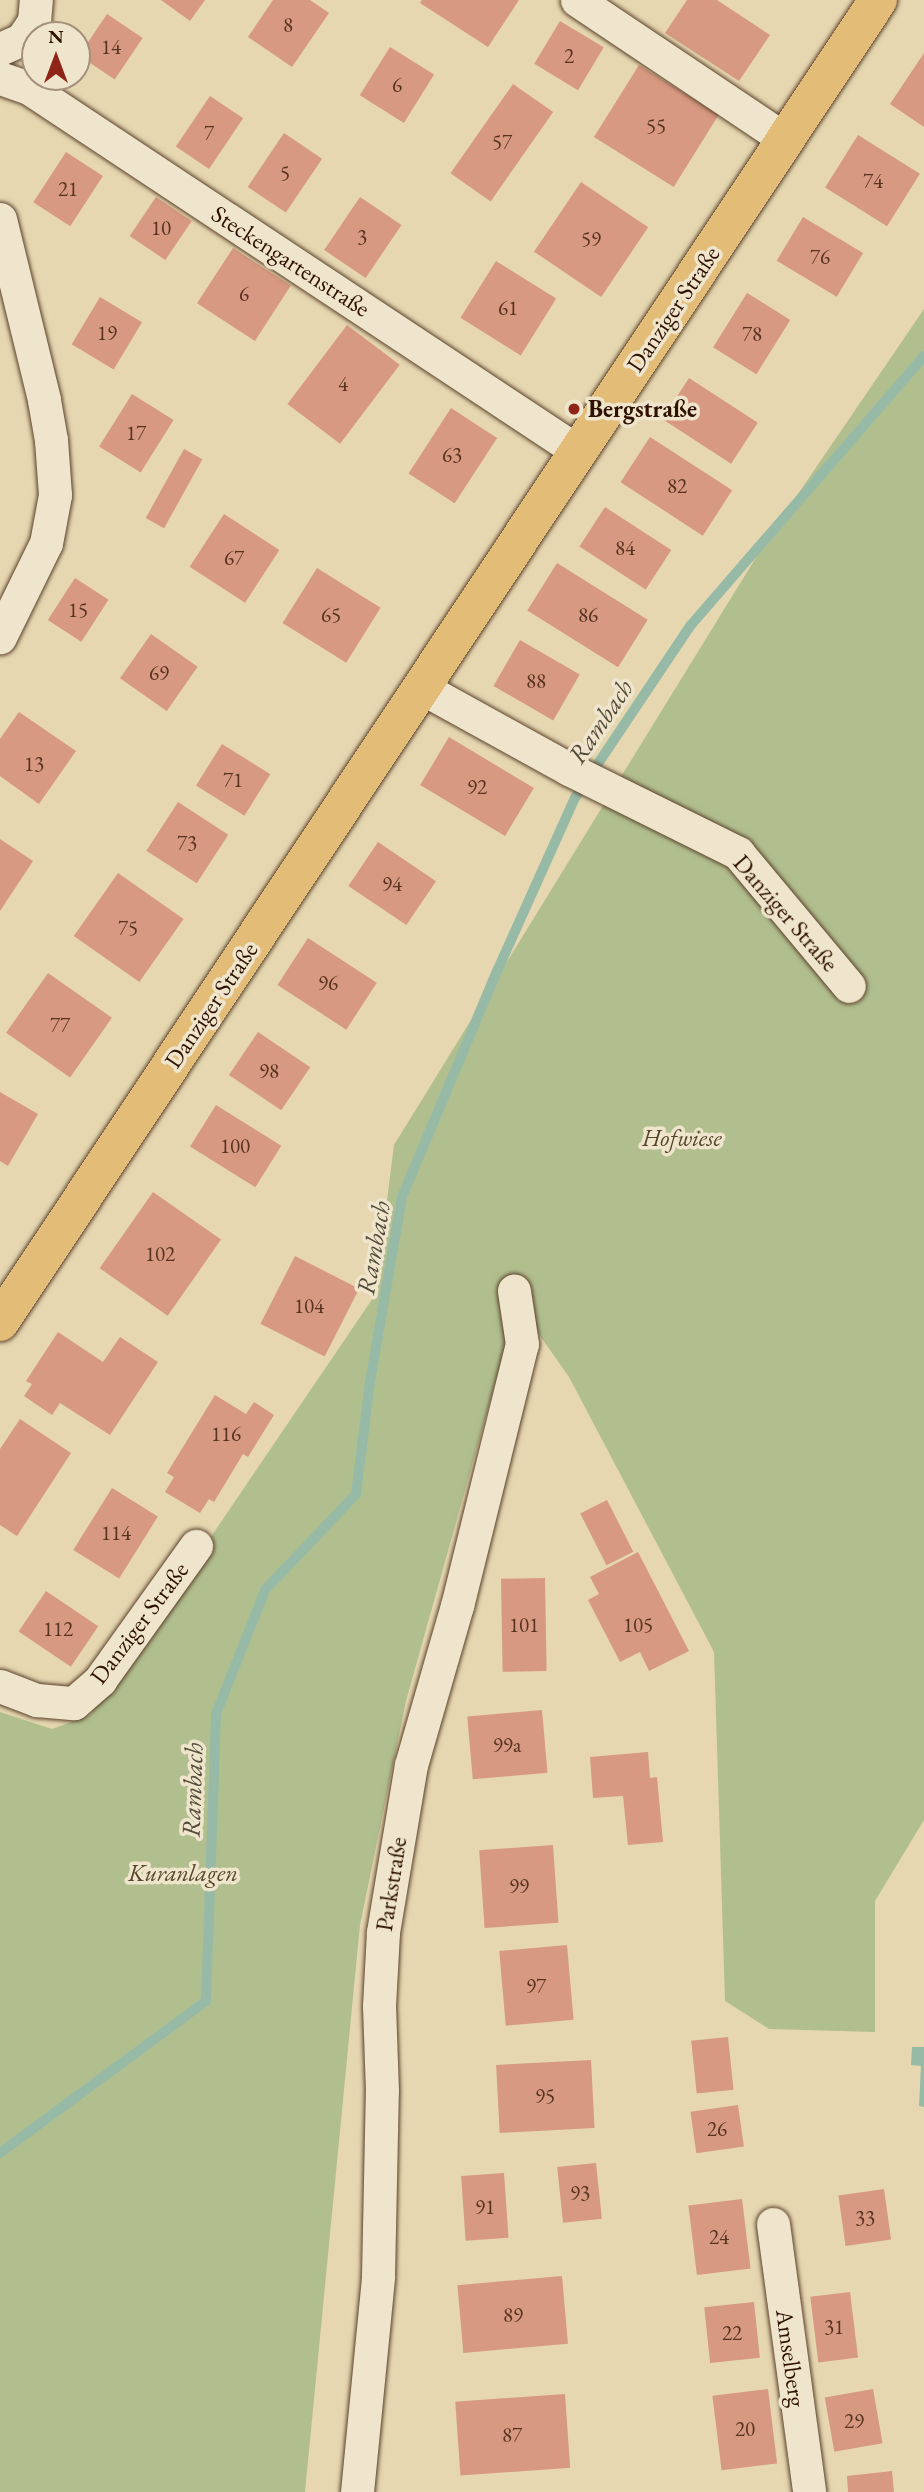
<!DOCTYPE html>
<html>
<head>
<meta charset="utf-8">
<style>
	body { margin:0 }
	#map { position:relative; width:924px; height:2492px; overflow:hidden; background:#e6d7b1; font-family:"EB Garamond",serif }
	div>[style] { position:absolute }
	.green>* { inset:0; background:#b1bf8f }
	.water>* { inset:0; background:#97baa7 }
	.stream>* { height:10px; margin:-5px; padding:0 5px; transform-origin:5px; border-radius:5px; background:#97baa7 }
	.building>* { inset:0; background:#d79981; transform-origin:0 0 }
	.roads { filter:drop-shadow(0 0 2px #5c422c) drop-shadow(0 0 2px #5c422c) }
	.minor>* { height:33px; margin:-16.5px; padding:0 16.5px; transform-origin:16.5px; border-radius:16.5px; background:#efe5cc }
	.major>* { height:38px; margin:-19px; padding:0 19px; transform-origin:19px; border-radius:19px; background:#e3bc78 }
	.dots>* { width:19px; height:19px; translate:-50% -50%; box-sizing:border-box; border:4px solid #efe5cc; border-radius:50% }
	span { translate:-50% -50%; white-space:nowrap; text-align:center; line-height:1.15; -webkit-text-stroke:7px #efe5cc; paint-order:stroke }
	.number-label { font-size:21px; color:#583320 }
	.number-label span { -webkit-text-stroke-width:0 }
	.street-label { font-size:24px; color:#2e1100 }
	.poi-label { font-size:24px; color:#2e1100; font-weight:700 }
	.left { translate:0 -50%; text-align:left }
	.park-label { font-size:24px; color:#55452b; font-style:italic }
	.water-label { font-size:26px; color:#534c3a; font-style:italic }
	.north { position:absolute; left:21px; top:21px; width:70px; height:70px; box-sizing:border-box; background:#efe5cc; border:2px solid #a2907a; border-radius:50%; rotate:0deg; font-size:19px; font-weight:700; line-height:28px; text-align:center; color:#2e1100 }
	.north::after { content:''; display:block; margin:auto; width:24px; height:32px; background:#8f2418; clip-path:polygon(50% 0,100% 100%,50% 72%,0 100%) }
</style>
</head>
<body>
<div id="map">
	<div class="green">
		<div style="clip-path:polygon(924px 309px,924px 1820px,875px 1901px,875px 2032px,769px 2029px,725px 2001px,714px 1652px,569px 1377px,538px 1333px,506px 1344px,406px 1701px,360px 1925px,305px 2492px,0 2492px,0 1712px,52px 1729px,90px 1715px,375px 1295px,394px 1145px,768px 538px)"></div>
	</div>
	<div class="water">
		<div style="clip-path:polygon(912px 2047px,924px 2047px,924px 2107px,919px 2106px,921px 2066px,911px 2065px)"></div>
	</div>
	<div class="stream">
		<div style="left:0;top:2153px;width:256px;rotate:-36.4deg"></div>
		<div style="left:206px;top:2001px;width:287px;rotate:-88deg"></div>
		<div style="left:216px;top:1714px;width:133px;rotate:-68.4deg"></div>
		<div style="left:265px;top:1590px;width:132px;rotate:-46.5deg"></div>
		<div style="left:356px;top:1494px;width:113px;rotate:-82.9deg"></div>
		<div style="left:370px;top:1382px;width:188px;rotate:-80.2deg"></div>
		<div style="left:402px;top:1197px;width:247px;rotate:-67.2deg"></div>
		<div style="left:498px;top:969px;width:188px;rotate:-65.8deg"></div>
		<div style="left:575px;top:798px;width:208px;rotate:-56.2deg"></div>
		<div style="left:691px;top:625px;width:356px;rotate:-49.1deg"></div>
	</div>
	<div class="building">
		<div style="clip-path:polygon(161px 0,205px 0,190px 21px)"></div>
		<div style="clip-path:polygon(273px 0,310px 0,329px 13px,292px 67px,248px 37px)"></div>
		<div style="clip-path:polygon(422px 0,519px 0,488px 47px,420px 3px)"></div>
		<div style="clip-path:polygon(687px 0,717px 0,770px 35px,739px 81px,665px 33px)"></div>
		<div style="left:107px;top:14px;width:43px;height:50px;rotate:34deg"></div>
		<div style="left:560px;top:21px;width:51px;height:50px;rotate:31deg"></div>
		<div style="left:390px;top:47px;width:52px;height:57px;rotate:32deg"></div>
		<div style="clip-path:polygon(924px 53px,924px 127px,890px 104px)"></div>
		<div style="left:639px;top:65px;width:94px;height:85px;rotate:32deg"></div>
		<div style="left:513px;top:84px;width:49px;height:109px;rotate:35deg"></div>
		<div style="left:210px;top:96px;width:40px;height:61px;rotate:34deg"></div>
		<div style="left:284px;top:133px;width:46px;height:65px;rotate:34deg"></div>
		<div style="left:858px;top:135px;width:73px;height:62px;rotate:32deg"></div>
		<div style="left:66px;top:152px;width:44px;height:60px;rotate:33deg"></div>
		<div style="left:581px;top:182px;width:81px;height:84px;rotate:34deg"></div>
		<div style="left:156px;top:197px;width:43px;height:47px;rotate:34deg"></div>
		<div style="left:360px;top:197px;width:50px;height:64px;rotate:34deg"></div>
		<div style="left:803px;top:217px;width:70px;height:51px;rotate:31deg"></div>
		<div style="left:233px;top:248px;width:69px;height:66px;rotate:33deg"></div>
		<div style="left:496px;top:261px;width:71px;height:67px;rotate:32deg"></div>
		<div style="left:747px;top:293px;width:51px;height:64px;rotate:32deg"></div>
		<div style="left:100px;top:297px;width:49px;height:55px;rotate:31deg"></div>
		<div style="left:347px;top:325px;width:66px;height:99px;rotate:37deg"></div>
		<div style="left:689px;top:378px;width:82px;height:49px;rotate:33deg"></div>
		<div style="left:132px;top:394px;width:49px;height:62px;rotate:32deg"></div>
		<div style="left:451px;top:408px;width:55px;height:78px;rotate:33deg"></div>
		<div style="left:650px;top:437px;width:98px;height:54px;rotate:33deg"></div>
		<div style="left:184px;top:449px;width:21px;height:79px;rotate:29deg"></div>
		<div style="left:605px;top:507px;width:79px;height:47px;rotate:33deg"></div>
		<div style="left:224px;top:514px;width:66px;height:63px;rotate:33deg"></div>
		<div style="left:557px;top:563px;width:107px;height:56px;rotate:32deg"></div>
		<div style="left:317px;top:568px;width:75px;height:65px;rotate:32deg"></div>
		<div style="left:75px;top:578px;width:40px;height:50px;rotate:33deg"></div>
		<div style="left:151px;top:634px;width:57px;height:54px;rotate:35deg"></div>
		<div style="left:520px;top:640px;width:69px;height:53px;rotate:30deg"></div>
		<div style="clip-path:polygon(19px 712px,76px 751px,39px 804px,0 776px,0 739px)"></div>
		<div style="left:449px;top:737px;width:99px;height:56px;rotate:31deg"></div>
		<div style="left:222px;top:744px;width:57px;height:49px;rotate:32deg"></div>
		<div style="left:178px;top:802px;width:60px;height:58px;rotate:33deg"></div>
		<div style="clip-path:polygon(0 839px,33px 861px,0 911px)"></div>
		<div style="left:378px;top:842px;width:70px;height:53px;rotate:34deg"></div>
		<div style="left:118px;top:873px;width:80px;height:77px;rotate:35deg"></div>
		<div style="left:308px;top:938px;width:82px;height:56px;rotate:33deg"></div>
		<div style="left:48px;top:973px;width:78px;height:73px;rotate:35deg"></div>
		<div style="left:258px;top:1032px;width:63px;height:52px;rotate:34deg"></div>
		<div style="clip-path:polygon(0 1092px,38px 1114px,8px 1166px,0 1161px)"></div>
		<div style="left:216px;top:1105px;width:77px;height:49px;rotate:32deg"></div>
		<div style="left:153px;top:1192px;width:83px;height:93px;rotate:35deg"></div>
		<div style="left:295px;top:1256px;width:72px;height:76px;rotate:27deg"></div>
		<div style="clip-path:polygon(58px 1332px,103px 1362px,120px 1337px,158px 1362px,110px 1435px,60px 1403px,52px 1415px,24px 1396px,32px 1384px,26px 1381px)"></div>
		<div style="clip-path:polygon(215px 1395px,246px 1414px,254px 1402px,274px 1415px,248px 1457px,243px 1454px,214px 1502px,209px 1499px,200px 1513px,165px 1492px,174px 1477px,167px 1473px)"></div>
		<div style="clip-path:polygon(20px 1419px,71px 1453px,17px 1536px,0 1525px,0 1449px)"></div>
		<div style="left:112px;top:1488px;width:54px;height:73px;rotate:32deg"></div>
		<div style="left:607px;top:1500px;width:58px;height:30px;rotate:63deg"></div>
		<div style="clip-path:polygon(638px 1552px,689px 1651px,649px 1671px,640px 1652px,620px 1662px,588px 1600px,599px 1594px,590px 1577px)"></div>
		<div style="left:545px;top:1578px;width:93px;height:44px;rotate:89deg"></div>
		<div style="left:46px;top:1591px;width:63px;height:49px;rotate:34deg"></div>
		<div style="left:542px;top:1710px;width:63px;height:75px;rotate:85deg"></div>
		<div style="clip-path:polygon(648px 1752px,650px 1778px,657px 1777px,663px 1842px,628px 1845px,623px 1796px,593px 1798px,590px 1757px)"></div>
		<div style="left:553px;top:1845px;width:78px;height:74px;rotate:86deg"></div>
		<div style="left:567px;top:1945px;width:75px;height:68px;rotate:85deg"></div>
		<div style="left:728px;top:2037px;width:53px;height:37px;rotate:84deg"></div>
		<div style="left:591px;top:2060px;width:68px;height:95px;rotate:87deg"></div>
		<div style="left:738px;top:2105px;width:42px;height:48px;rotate:82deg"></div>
		<div style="left:596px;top:2163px;width:56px;height:39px;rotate:84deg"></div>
		<div style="left:504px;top:2173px;width:65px;height:43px;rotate:86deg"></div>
		<div style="left:884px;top:2189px;width:51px;height:46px;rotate:82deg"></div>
		<div style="left:742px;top:2199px;width:70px;height:54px;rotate:83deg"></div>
		<div style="left:562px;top:2276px;width:68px;height:105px;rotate:85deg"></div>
		<div style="left:850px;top:2292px;width:66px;height:40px;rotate:83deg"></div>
		<div style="left:754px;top:2302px;width:56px;height:50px;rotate:84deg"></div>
		<div style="left:768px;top:2389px;width:75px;height:56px;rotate:83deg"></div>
		<div style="left:873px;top:2389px;width:55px;height:49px;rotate:80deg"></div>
		<div style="left:565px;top:2394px;width:74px;height:110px;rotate:86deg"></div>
		<div style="clip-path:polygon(892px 2471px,894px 2492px,848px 2492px,847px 2476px)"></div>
	</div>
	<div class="roads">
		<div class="minor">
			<div style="left:577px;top:0;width:252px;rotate:33.8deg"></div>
			<div style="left:0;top:49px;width:24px;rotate:-24deg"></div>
			<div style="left:22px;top:39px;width:22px;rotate:-56deg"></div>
			<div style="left:34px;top:21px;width:21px;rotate:-85deg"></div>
			<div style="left:0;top:78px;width:31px;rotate:19deg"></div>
			<div style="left:29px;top:88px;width:660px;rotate:33.5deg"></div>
			<div style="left:0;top:219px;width:186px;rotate:76.3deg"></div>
			<div style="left:44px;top:400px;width:41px;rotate:80.1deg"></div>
			<div style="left:51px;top:440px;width:55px;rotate:85.8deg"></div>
			<div style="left:55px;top:495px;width:49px;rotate:100.6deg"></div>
			<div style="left:46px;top:543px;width:105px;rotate:116.1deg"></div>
			<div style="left:422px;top:688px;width:168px;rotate:28.9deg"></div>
			<div style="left:569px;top:769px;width:189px;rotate:26.4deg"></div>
			<div style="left:738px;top:853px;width:173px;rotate:50.2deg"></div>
			<div style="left:0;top:1686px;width:40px;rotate:21deg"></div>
			<div style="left:37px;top:1700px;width:37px;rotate:5deg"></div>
			<div style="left:74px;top:1703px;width:35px;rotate:-41deg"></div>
			<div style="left:100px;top:1680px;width:165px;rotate:-54.4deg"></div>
			<div style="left:773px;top:2224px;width:270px;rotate:82.3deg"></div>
			<div style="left:357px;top:2492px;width:217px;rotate:-84.4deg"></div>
			<div style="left:378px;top:2276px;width:185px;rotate:-88.8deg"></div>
			<div style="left:382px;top:2091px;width:85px;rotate:-92deg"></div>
			<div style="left:379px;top:2006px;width:74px;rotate:-86.9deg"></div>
			<div style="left:383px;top:1932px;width:169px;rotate:-80.5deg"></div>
			<div style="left:411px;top:1765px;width:166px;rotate:-73.9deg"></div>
			<div style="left:457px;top:1606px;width:270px;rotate:-76.1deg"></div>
			<div style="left:522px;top:1344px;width:54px;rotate:-98.6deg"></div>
		</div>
		<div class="major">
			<div style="left:0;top:1322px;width:1587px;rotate:-56.41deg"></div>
		</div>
	</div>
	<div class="dots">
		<div style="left:574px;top:409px;background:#8f2418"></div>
	</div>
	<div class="number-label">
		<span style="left:288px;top:25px">8</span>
		<span style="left:111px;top:47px">14</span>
		<span style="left:569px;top:56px">2</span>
		<span style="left:397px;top:85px">6</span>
		<span style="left:656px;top:126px">55</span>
		<span style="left:209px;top:133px">7</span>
		<span style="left:502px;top:142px">57</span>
		<span style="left:285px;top:173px">5</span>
		<span style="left:873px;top:181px">74</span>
		<span style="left:68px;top:189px">21</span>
		<span style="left:161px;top:228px">10</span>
		<span style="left:362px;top:237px">3</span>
		<span style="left:591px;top:239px">59</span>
		<span style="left:820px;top:257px">76</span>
		<span style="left:244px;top:294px">6</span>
		<span style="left:508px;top:308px">61</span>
		<span style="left:107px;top:333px">19</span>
		<span style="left:752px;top:334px">78</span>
		<span style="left:343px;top:384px">4</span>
		<span style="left:136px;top:433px">17</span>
		<span style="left:452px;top:455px">63</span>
		<span style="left:677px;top:486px">82</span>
		<span style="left:625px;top:548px">84</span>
		<span style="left:234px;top:558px">67</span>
		<span style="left:78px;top:610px">15</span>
		<span style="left:331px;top:615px">65</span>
		<span style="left:588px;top:615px">86</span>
		<span style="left:159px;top:673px">69</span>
		<span style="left:536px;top:681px">88</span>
		<span style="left:34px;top:764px">13</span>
		<span style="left:233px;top:780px">71</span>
		<span style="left:477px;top:787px">92</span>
		<span style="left:187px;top:843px">73</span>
		<span style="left:392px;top:884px">94</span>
		<span style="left:128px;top:928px">75</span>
		<span style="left:328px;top:983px">96</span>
		<span style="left:60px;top:1025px">77</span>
		<span style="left:269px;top:1071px">98</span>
		<span style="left:235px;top:1146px">100</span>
		<span style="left:160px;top:1254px">102</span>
		<span style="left:309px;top:1306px">104</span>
		<span style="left:226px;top:1434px">116</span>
		<span style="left:116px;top:1533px">114</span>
		<span style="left:524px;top:1625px">101</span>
		<span style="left:638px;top:1625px">105</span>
		<span style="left:58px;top:1629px">112</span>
		<span style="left:507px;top:1745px">99a</span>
		<span style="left:519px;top:1886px">99</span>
		<span style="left:536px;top:1986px">97</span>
		<span style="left:545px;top:2096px">95</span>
		<span style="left:717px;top:2129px">26</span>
		<span style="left:580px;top:2193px">93</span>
		<span style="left:485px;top:2207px">91</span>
		<span style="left:865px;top:2218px">33</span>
		<span style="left:719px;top:2237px">24</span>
		<span style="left:513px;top:2315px">89</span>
		<span style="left:834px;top:2327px">31</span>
		<span style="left:732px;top:2333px">22</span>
		<span style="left:854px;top:2421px">29</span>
		<span style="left:745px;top:2429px">20</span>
		<span style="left:512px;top:2435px">87</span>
	</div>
	<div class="street-label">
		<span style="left:291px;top:261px;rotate:33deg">Steckengartenstraße</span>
		<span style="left:673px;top:309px;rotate:-56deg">Danziger Straße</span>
		<span style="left:786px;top:913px;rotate:49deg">Danziger Straße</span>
		<span style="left:211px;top:1005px;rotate:-56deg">Danziger Straße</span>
		<span style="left:139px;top:1623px;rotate:-53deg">Danziger Straße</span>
		<span style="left:391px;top:1884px;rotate:-81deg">Parkstraße</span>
		<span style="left:791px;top:2358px;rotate:82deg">Amselberg</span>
	</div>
	<div class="poi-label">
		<span class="left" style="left:588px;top:409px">Bergstraße</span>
	</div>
	<div class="park-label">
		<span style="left:682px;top:1138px">Hofwiese</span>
		<span style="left:183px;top:1873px">Kuranlagen</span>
	</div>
	<div class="water-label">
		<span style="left:601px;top:722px;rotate:-56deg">Rambach</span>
		<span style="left:374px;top:1248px;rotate:-80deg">Rambach</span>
		<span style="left:193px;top:1790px;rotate:-88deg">Rambach</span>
	</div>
	<div class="north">N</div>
</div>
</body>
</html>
